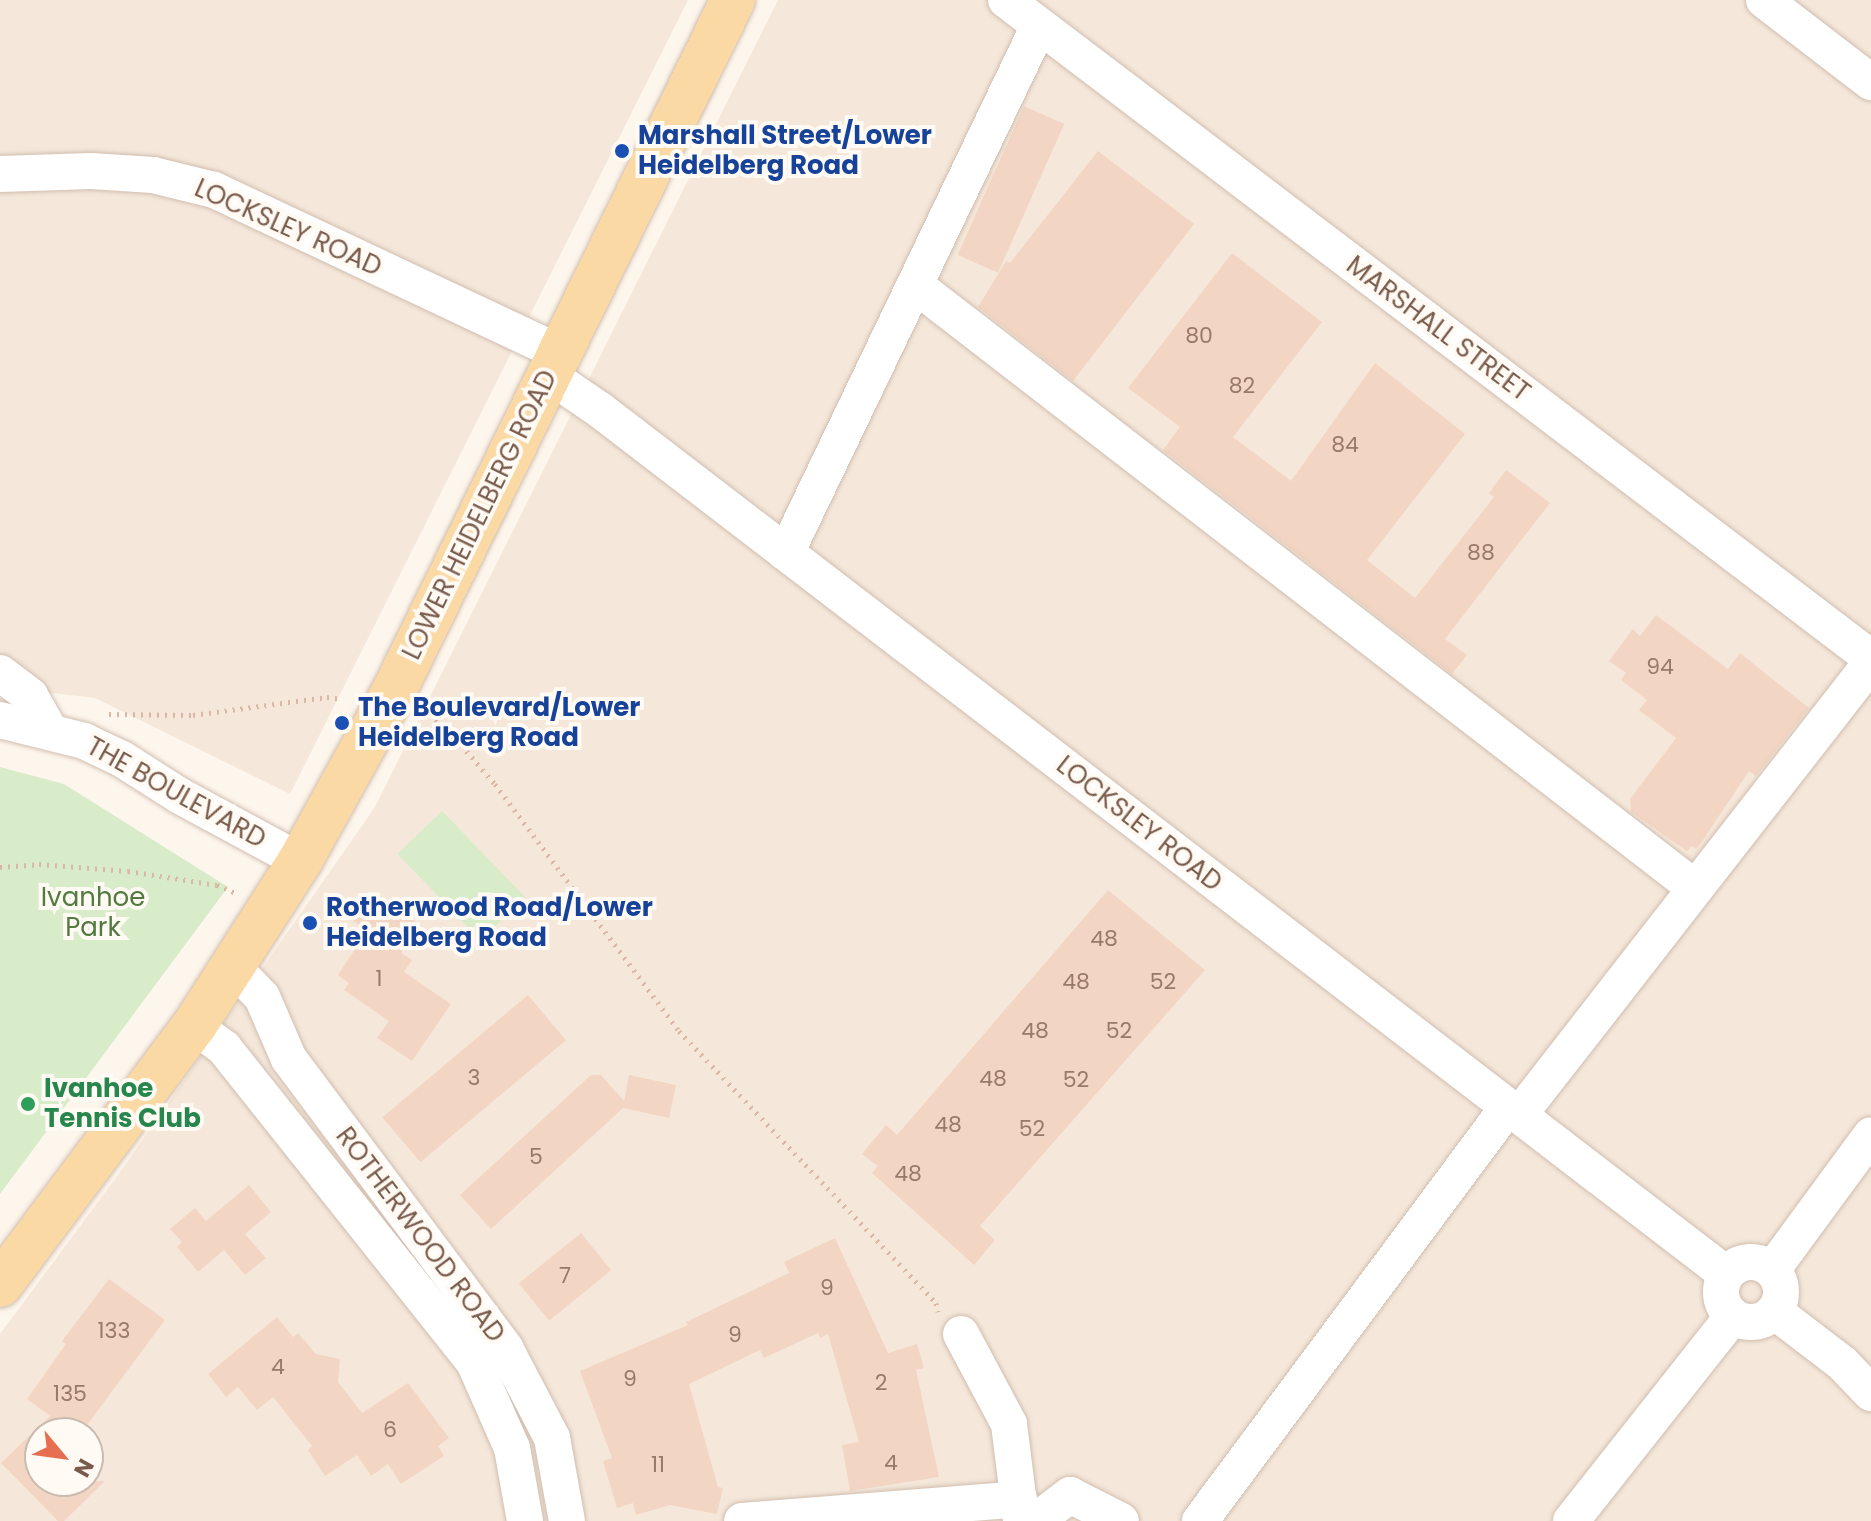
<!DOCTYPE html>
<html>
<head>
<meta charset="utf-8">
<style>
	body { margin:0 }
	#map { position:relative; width:1871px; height:1521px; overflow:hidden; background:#fdf6ec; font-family:Poppins,sans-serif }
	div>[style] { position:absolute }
	.residential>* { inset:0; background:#f5e8da }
	.green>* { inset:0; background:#d8ecc9; transform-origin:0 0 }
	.building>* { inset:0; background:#f3d5c3; transform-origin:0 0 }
	.path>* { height:5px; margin-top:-2.5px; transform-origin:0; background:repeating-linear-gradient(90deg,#d9b8a5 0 2px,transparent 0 8px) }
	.roads { filter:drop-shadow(0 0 2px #d1beb0) drop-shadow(0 0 2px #d1beb0) }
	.minor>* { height:36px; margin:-18px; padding:0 18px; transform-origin:18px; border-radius:18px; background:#fff }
	.minor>.ring { margin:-18px; padding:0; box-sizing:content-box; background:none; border:36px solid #fff; border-radius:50% }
	.major>* { height:44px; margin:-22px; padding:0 22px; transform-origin:22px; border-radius:22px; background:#fbd9a5 }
	.dots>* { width:22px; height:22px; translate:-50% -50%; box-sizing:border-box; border:4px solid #fffaf3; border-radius:50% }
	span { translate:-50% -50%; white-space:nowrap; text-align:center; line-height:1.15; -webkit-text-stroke:8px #fffaf3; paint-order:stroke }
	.number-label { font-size:22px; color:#987a6a }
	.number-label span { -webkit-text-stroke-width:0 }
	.transit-label { font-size:26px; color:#164399; font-weight:700 }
	.left { translate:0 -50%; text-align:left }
	.street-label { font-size:26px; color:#7a5c4d }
	.park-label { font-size:26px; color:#537a41 }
	.leisure-label { font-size:26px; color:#27864d; font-weight:700 }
	.north { position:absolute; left:24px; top:1417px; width:80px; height:80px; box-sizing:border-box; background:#fffaf3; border:2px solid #cabbb1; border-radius:50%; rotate:119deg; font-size:22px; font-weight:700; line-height:32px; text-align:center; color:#7a5c4d }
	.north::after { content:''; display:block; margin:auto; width:28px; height:36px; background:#e76f51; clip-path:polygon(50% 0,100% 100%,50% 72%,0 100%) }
</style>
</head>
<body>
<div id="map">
	<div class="residential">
		<div style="clip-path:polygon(0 0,688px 0,290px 794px,95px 698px,0 687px)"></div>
		<div style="clip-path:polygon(evenodd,778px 0,1871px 0,1871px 1521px,0 1521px,0 1334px,118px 1175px,375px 807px,778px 0,40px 1433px,88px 1433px,88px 1481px,40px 1481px,40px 1433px)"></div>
	</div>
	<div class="green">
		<div style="clip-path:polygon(0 767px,64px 784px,228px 887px,0 1194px)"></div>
		<div style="left:442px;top:811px;width:120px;height:62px;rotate:46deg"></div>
	</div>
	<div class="building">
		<div style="left:1024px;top:106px;width:44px;height:163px;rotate:24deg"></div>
		<div style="clip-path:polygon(1098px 151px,1194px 224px,1073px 381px,978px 307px,1006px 261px,1010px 263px)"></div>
		<div style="clip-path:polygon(1232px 253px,1322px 322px,1233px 437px,1291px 481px,1375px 363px,1465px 434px,1367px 560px,1415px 598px,1494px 497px,1489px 493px,1506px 470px,1550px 503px,1445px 639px,1467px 655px,1452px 674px,1163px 450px,1180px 427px,1128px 388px)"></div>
		<div style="clip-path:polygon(1656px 615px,1728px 669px,1740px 653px,1809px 708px,1756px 776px,1749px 771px,1705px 837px,1696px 849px,1692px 846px,1687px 851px,1631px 812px,1630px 799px,1676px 738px,1639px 710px,1647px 700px,1621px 680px,1626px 673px,1609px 661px,1633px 629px,1640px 636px)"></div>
		<div style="clip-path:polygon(1108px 890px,1205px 970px,980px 1226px,995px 1240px,974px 1265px,872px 1173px,878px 1166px,862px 1154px,886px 1125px,897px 1135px)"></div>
		<div style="clip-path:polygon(364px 900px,381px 912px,388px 903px,420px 925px,401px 953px,412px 960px,404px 972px,451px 1004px,412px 1061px,377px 1038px,389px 1021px,344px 990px,349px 983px,338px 975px,367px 931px,351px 919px)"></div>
		<div style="left:528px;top:995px;width:59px;height:190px;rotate:50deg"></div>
		<div style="clip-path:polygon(591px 1075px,601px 1075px,624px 1101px,629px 1075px,676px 1085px,669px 1118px,623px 1108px,491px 1229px,460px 1195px)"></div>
		<div style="clip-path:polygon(249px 1185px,271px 1212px,245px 1234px,266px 1258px,245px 1275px,224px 1250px,198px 1272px,177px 1247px,182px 1242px,170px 1229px,195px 1208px,206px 1221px)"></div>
		<div style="left:581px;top:1233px;width:48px;height:80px;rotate:51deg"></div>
		<div style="clip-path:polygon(835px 1238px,888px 1353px,917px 1344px,924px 1368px,916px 1370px,939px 1477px,850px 1491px,842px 1445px,859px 1442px,828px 1334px,820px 1338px,818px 1333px,764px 1358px,760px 1350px,689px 1384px,718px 1487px,723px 1488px,717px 1514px,670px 1505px,636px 1515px,633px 1503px,617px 1508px,603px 1461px,612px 1458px,580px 1371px,688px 1325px,686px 1322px,789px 1273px,784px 1262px)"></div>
		<div style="clip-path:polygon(109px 1279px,165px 1320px,81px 1433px,40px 1433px,40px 1481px,105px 1481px,64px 1521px,58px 1521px,1px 1463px,50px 1416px,27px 1399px,66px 1344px,62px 1341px)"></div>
		<div style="clip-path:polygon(277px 1317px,293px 1337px,298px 1333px,316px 1354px,340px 1359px,338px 1382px,362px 1413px,408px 1383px,449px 1438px,438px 1446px,444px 1456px,401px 1484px,388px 1464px,371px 1476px,357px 1455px,325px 1476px,308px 1450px,312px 1446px,273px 1397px,257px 1410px,238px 1387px,226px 1397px,208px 1374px)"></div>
	</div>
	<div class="path">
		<div style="left:109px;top:714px;width:84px;rotate:0.7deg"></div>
		<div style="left:193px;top:715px;width:135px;rotate:-7.7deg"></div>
		<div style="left:327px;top:697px;width:16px;rotate:7deg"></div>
		<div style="left:429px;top:715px;width:36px;rotate:42deg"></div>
		<div style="left:456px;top:739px;width:60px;rotate:49.1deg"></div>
		<div style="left:495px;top:784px;width:308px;rotate:53.3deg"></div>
		<div style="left:679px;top:1031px;width:374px;rotate:46.6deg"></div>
		<div style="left:936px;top:1303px;width:9px;rotate:77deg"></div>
		<div style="left:0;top:867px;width:39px;rotate:-4deg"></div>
		<div style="left:39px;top:864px;width:89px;rotate:4.5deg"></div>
		<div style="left:128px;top:871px;width:90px;rotate:8.9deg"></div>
		<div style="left:217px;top:885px;width:21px;rotate:23deg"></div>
	</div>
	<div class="roads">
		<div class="minor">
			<div style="left:1006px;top:0;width:1087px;rotate:37.26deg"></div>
			<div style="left:1764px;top:0;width:135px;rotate:37.5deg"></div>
			<div style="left:0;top:174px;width:91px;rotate:-1.9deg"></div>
			<div style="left:91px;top:171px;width:62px;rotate:3.7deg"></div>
			<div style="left:153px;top:175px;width:63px;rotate:13.8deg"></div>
			<div style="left:214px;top:190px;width:381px;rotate:25.2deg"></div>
			<div style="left:915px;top:285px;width:986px;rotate:37.71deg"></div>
			<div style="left:550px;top:376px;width:60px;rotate:34.2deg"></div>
			<div style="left:600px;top:410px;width:1419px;rotate:37.5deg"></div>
			<div style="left:786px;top:553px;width:585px;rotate:-64.36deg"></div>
			<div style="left:0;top:673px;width:38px;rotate:37deg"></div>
			<div style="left:30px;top:696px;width:40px;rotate:60.3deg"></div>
			<div style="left:0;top:720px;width:87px;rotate:14deg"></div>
			<div style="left:84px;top:741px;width:42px;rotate:25.3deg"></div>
			<div style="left:122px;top:759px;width:69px;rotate:32.5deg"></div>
			<div style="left:180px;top:796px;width:136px;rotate:28.4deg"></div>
			<div style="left:234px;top:968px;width:40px;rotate:46deg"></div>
			<div style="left:262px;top:997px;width:68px;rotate:66.5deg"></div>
			<div style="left:289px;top:1059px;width:361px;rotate:53.2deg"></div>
			<div style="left:505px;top:1348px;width:102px;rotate:62.4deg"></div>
			<div style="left:552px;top:1438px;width:84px;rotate:79.8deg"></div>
			<div style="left:194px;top:1026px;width:37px;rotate:36deg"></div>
			<div style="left:224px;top:1048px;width:401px;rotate:51.5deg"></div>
			<div style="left:474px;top:1362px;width:94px;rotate:66.2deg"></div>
			<div style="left:512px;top:1448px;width:74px;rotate:79.9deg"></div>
			<div style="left:1519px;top:1115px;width:573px;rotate:-52.09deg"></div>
			<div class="ring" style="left:1721px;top:1262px;width:24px;height:24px"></div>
			<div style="left:1772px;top:1270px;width:167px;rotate:-53.7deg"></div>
			<div style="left:1774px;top:1311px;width:86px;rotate:37.4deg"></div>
			<div style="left:1842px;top:1363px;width:42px;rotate:46deg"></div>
			<div style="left:961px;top:1334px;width:102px;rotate:61.9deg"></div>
			<div style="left:1009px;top:1424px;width:98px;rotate:82.9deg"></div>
			<div style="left:742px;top:1521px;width:278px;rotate:-4.5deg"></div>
			<div style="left:1036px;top:1521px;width:43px;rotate:-37.4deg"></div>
			<div style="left:1070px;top:1495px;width:57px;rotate:27deg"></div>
			<div style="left:1200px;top:1521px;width:516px;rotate:-53.35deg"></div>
			<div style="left:1571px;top:1521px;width:261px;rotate:-51.7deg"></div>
		</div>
		<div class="major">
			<div style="left:0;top:1285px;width:324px;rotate:-53.2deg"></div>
			<div style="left:194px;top:1026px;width:196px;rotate:-57.3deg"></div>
			<div style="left:300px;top:861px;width:199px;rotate:-61.1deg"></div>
			<div style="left:396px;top:687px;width:765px;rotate:-63.87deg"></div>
		</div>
	</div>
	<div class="dots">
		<div style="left:622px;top:151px;background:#1a4fb4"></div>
		<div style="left:342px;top:723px;background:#1a4fb4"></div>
		<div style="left:310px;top:923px;background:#1a4fb4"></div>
		<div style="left:28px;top:1104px;background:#2e9e5b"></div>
	</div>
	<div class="number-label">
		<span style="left:1199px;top:336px">80</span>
		<span style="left:1242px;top:386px">82</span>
		<span style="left:1345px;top:445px">84</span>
		<span style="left:1481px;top:553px">88</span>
		<span style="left:1660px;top:667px">94</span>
		<span style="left:1104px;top:939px">48</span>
		<span style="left:379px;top:979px">1</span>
		<span style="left:1076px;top:982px">48</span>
		<span style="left:1163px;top:982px">52</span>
		<span style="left:1035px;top:1031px">48</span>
		<span style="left:1119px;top:1031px">52</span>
		<span style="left:474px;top:1078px">3</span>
		<span style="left:993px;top:1079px">48</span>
		<span style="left:1076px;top:1080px">52</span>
		<span style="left:948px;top:1125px">48</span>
		<span style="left:1032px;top:1129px">52</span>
		<span style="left:536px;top:1157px">5</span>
		<span style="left:908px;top:1174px">48</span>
		<span style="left:565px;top:1276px">7</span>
		<span style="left:827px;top:1288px">9</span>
		<span style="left:114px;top:1331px">133</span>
		<span style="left:735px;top:1335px">9</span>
		<span style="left:278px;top:1367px">4</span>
		<span style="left:630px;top:1379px">9</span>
		<span style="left:881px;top:1383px">2</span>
		<span style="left:70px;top:1394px">135</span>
		<span style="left:390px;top:1430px">6</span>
		<span style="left:891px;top:1463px">4</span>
		<span style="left:658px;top:1465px">11</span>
	</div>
	<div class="transit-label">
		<span class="left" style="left:638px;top:151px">Marshall Street/Lower<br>Heidelberg Road</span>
		<span class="left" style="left:358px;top:723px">The Boulevard/Lower<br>Heidelberg Road</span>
		<span class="left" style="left:326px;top:923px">Rotherwood Road/Lower<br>Heidelberg Road</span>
	</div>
	<div class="street-label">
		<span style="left:288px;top:228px;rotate:24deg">LOCKSLEY ROAD</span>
		<span style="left:1438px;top:329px;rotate:37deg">MARSHALL STREET</span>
		<span style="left:480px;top:515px;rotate:-64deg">LOWER HEIDELBERG ROAD</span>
		<span style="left:176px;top:793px;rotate:29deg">THE BOULEVARD</span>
		<span style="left:1139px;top:824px;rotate:38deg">LOCKSLEY ROAD</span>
		<span style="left:420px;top:1235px;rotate:53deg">ROTHERWOOD ROAD</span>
	</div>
	<div class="park-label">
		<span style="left:93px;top:913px">Ivanhoe<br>Park</span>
	</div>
	<div class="leisure-label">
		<span class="left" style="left:44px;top:1104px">Ivanhoe<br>Tennis Club</span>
	</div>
	<div class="north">N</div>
</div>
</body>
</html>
